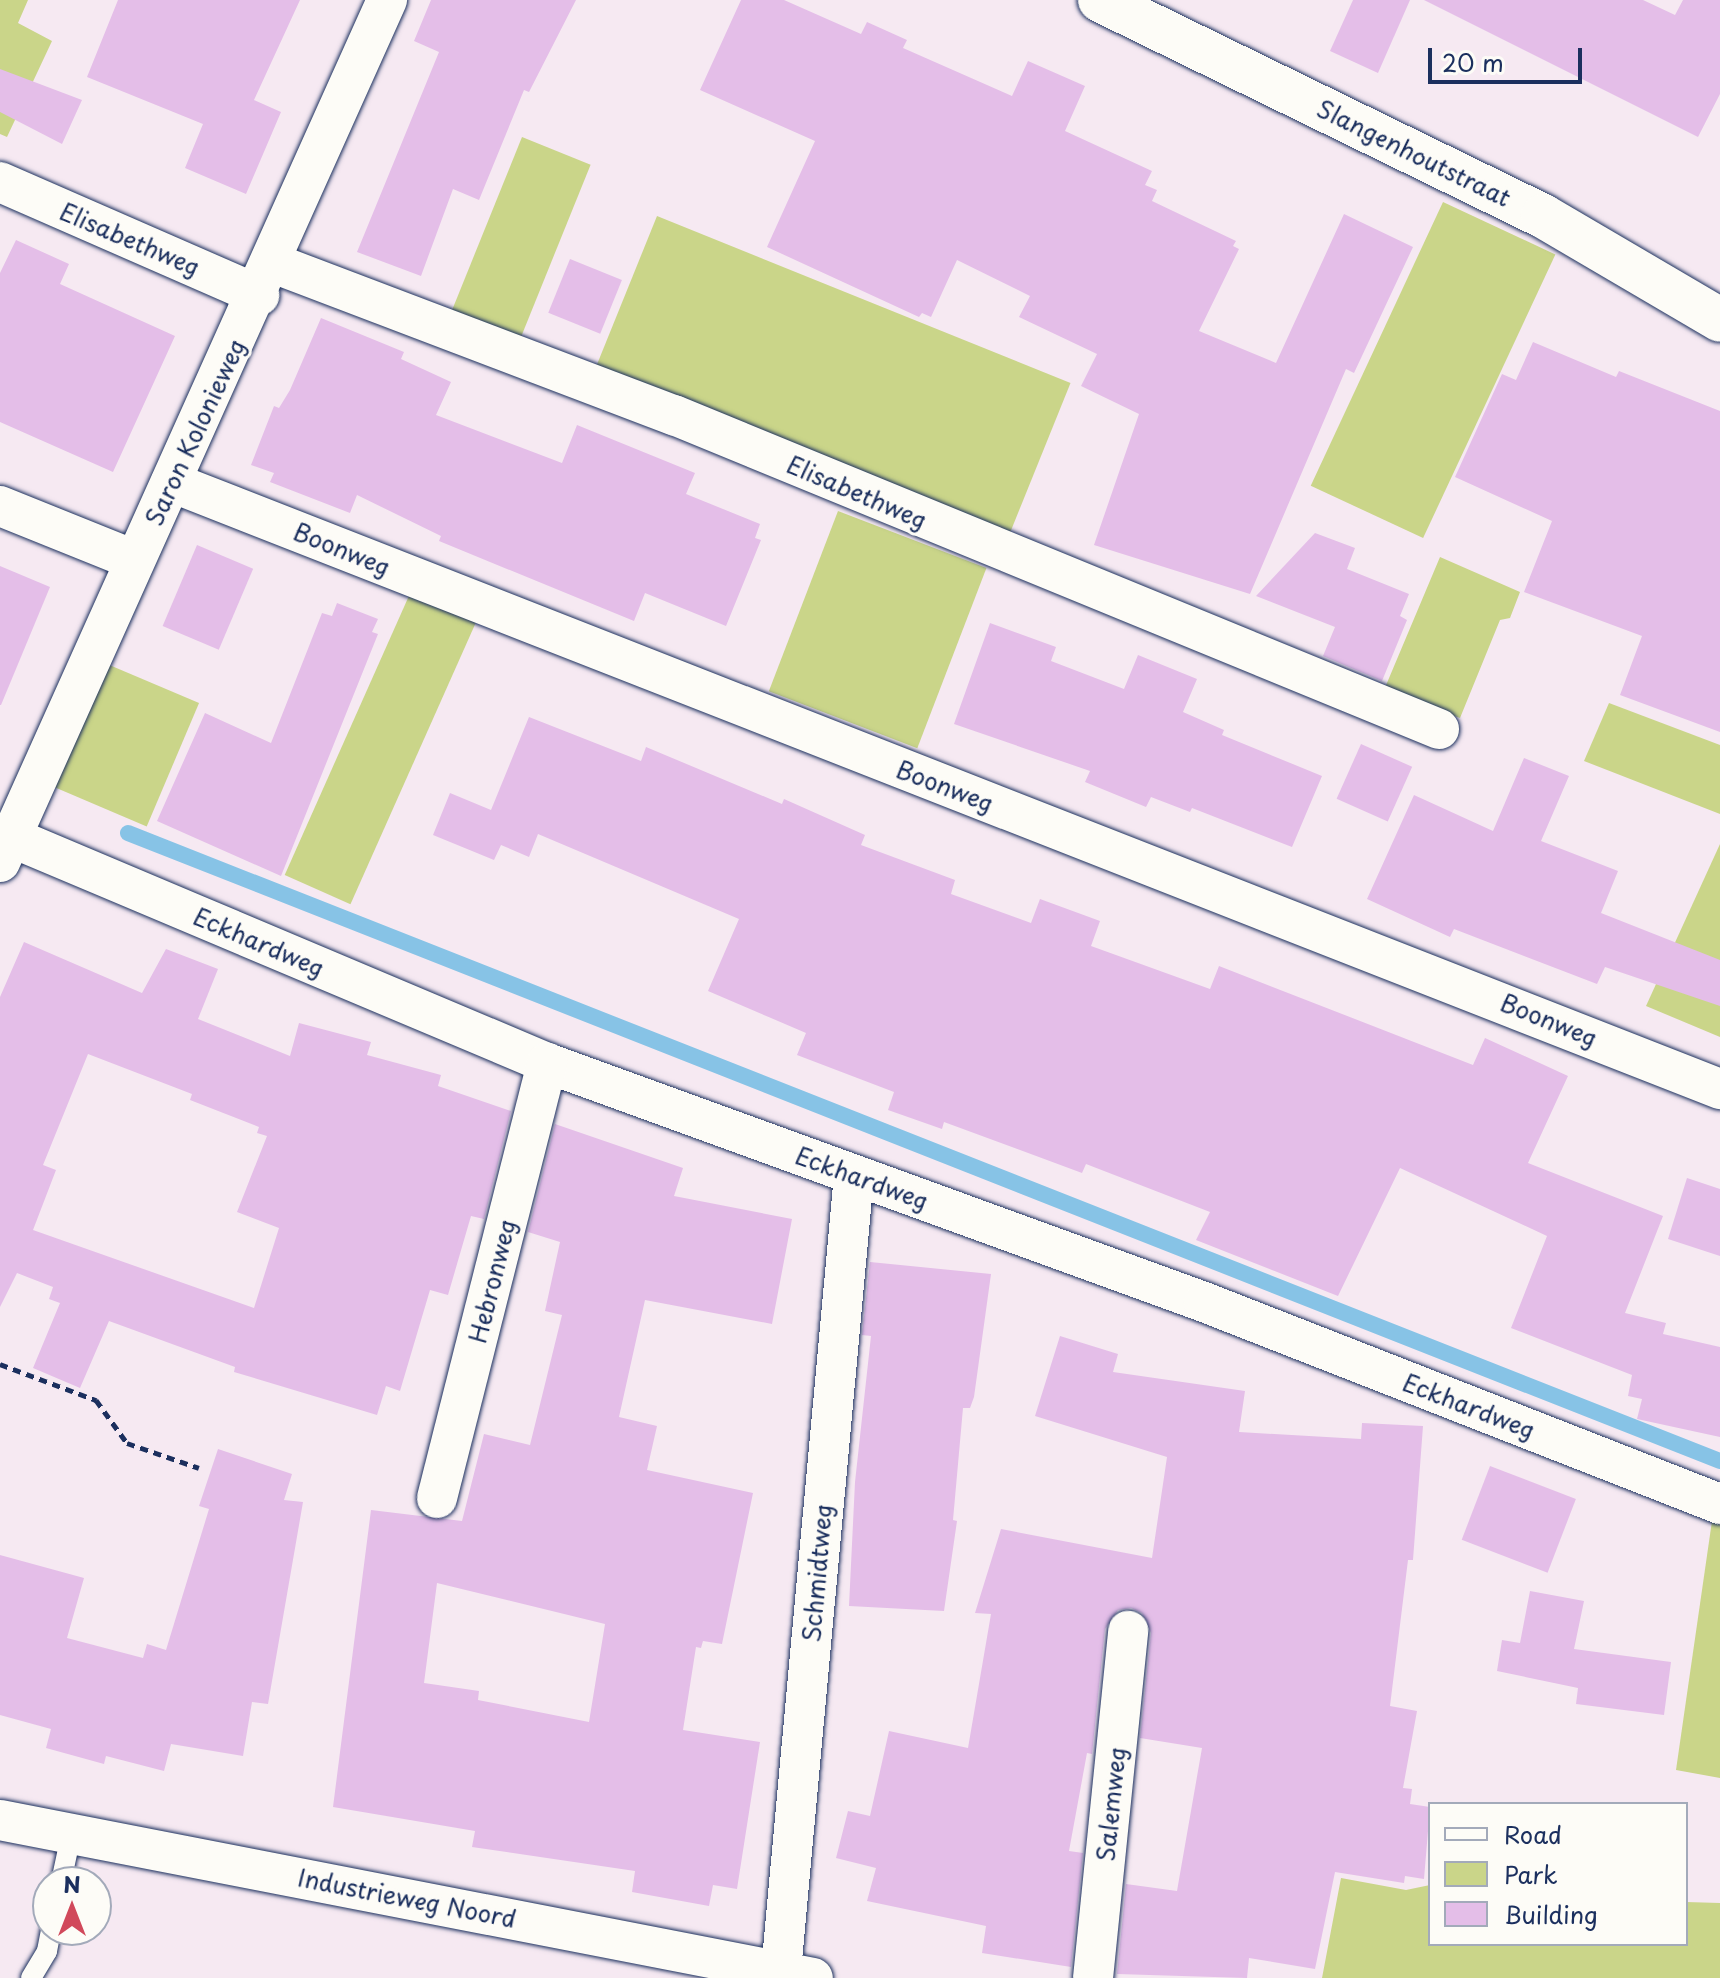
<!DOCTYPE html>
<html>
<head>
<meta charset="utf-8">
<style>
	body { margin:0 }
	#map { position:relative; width:1720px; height:1978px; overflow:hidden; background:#f6e9f2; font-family:"Playpen Sans",sans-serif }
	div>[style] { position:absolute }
	.green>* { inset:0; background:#cad589; transform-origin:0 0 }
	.stream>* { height:16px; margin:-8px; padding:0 8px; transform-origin:8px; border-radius:8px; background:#87c3e6 }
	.building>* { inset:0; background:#e4bee8; transform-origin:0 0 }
	.path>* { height:5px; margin-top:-2.5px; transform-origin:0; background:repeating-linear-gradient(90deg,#1b2f5e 0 8px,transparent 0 14px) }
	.roads { filter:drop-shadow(0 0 2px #1b2f5e) drop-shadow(0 0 2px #1b2f5e) }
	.service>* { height:20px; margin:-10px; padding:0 10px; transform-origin:10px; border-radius:10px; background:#fdfcf7 }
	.minor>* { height:40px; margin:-20px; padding:0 20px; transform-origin:20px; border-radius:20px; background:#fdfcf7 }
	.tertiary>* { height:44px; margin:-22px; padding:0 22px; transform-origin:22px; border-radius:22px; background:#fdfcf7 }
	span { translate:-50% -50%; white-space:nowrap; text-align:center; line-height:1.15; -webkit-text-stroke:6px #fdfcf7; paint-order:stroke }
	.street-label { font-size:24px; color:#1b2f5e }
	.legend { position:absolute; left:1428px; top:1802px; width:260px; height:144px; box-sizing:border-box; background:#fdfcf7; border:2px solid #a3aaba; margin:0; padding:10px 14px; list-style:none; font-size:24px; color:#1b2f5e }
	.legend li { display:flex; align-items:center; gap:16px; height:40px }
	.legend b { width:40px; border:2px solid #a3aaba }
	.north { position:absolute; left:32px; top:1866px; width:80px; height:80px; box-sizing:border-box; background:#fdfcf7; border:2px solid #a3aaba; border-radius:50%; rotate:0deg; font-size:22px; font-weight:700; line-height:32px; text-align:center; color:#1b2f5e }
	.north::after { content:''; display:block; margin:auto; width:28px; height:36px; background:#d1495b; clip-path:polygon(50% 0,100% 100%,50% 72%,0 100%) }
	.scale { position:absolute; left:1428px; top:48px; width:154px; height:36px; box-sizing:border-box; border:4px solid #1b2f5e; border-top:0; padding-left:10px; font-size:24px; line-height:28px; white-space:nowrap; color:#1b2f5e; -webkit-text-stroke:6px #fdfcf7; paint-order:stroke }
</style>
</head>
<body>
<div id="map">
	<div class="green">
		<div style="clip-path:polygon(0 0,28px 0,18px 23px,52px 41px,7px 137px,0 134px)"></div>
		<div style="left:522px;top:137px;width:74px;height:196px;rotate:22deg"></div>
		<div style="left:1443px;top:202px;width:124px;height:313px;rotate:25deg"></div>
		<div style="left:657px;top:216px;width:446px;height:164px;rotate:22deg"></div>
		<div style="left:838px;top:511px;width:159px;height:193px;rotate:21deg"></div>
		<div style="clip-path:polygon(1440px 557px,1520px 592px,1510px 618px,1500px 620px,1460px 718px,1384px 690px)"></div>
		<div style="left:412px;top:589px;width:72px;height:313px;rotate:24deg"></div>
		<div style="left:107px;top:664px;width:100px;height:134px;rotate:23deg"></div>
		<div style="clip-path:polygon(1609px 703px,1720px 745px,1720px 814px,1584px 761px)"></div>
		<div style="clip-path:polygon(1720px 844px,1720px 1037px,1646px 1006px)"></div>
		<div style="clip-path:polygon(1713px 1514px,1720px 1517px,1720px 1778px,1676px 1770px)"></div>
		<div style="clip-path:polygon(1341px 1878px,1406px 1890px,1430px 1885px,1430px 1944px,1686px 1944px,1686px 1902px,1720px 1903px,1720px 1978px,1322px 1978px)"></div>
	</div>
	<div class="stream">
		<div style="left:128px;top:833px;width:1711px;rotate:21.53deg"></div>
	</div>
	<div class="building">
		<div style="clip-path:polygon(118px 0,300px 0,254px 100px,281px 112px,246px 194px,185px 168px,203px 124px,87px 77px)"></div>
		<div style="clip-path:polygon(431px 0,576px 0,529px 92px,524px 90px,479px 200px,453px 189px,421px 276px,357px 252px,439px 52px,414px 41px)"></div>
		<div style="clip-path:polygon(741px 0,784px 0,861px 34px,867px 22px,907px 40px,903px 48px,1012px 96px,1028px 61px,1085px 86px,1065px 131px,1152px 171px,1145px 185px,1157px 190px,1152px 201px,1236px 241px,1233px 246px,1239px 249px,1199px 331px,1276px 363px,1344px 214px,1413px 247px,1354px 373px,1346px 369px,1250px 594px,1094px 545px,1139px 414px,1081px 386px,1097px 354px,1019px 317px,1030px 296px,957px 260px,931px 317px,922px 313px,919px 317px,767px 247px,815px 141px,700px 90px)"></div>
		<div style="clip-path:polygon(1353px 0,1410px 0,1378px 73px,1330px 51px)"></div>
		<div style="clip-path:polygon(1424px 0,1643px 0,1675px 15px,1683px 0,1720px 0,1720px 94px,1698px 137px)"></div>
		<div style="clip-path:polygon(0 69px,82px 100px,62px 144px,0 112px)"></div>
		<div style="clip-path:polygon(16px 240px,69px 264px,60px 284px,175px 336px,113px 472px,0 422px,0 273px)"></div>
		<div style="left:570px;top:259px;width:56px;height:58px;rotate:22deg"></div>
		<div style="clip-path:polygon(321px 318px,404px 352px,401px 359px,451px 382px,436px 415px,562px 463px,577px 425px,695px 473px,686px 494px,760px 524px,755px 538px,761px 540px,726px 626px,645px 593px,634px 621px,439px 541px,441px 536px,357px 495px,350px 513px,270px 482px,274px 473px,251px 465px,274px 406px,279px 408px,290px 390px)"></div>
		<div style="clip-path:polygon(1533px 342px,1616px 377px,1619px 371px,1720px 411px,1720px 732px,1620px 695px,1642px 636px,1524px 592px,1552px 521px,1455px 477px,1502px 374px,1516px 380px)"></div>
		<div style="clip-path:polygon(1315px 533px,1355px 548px,1347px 569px,1409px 594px,1400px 616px,1407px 620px,1382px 681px,1323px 656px,1335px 627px,1256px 596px)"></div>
		<div style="left:197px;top:545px;width:61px;height:88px;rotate:23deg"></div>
		<div style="clip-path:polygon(0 566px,50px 587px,1px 705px,0 705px)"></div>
		<div style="clip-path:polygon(337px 603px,378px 619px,372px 632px,378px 634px,281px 876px,157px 821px,205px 713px,271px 743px,322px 613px,332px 616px)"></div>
		<div style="clip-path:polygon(990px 623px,1056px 647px,1051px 661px,1124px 689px,1138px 655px,1197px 679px,1183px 712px,1224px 730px,1222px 735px,1322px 776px,1292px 847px,1192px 808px,1190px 812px,1151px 797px,1146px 807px,1085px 782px,1090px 771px,954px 724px)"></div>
		<div style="clip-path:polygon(529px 717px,641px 761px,646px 747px,782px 804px,784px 799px,865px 835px,861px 845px,955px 880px,951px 894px,1031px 923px,1040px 899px,1100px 921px,1091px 946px,1210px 989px,1219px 966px,1473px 1065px,1485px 1038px,1568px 1076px,1528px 1163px,1663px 1216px,1625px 1313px,1666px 1323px,1663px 1334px,1720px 1347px,1720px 1437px,1637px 1419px,1642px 1399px,1628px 1396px,1632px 1375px,1511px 1328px,1547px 1236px,1400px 1168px,1338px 1296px,1196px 1240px,1210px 1212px,1086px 1164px,1082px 1173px,944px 1122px,942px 1129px,888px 1110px,894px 1092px,797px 1055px,806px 1033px,708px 991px,739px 919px,538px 834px,529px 857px,501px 845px,494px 860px,433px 835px,450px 793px,491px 810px)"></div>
		<div style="left:1361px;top:744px;width:56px;height:60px;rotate:24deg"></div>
		<div style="clip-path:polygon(1524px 758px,1569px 776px,1541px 841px,1618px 871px,1601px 913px,1720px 960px,1720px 1006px,1605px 967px,1597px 984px,1454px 929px,1450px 937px,1367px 899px,1414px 795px,1493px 831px)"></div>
		<div style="clip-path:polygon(evenodd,24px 942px,142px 993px,166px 949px,218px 969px,198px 1019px,290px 1056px,299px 1023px,371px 1042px,367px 1055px,441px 1075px,438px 1086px,511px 1111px,484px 1219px,471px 1216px,448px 1295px,430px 1290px,400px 1391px,386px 1386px,377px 1415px,234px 1372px,235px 1367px,109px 1321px,80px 1388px,33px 1368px,60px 1303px,49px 1299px,53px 1287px,17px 1273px,0 1307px,0 997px,24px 942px,88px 1054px,192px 1094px,190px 1100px,259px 1127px,257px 1133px,267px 1136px,237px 1212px,279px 1228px,254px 1308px,33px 1230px,56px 1170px,43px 1165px,88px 1054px)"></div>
		<div style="clip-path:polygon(evenodd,555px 1124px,683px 1168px,674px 1196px,792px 1219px,772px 1324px,645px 1300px,619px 1417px,657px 1426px,647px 1470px,753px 1493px,722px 1644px,703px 1641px,701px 1648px,696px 1647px,683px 1730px,760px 1742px,737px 1889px,713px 1885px,709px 1906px,632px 1892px,635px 1871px,472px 1847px,475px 1831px,333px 1807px,371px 1510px,462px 1521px,484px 1434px,530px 1445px,562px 1315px,545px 1311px,560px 1242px,528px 1232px,555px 1124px,437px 1583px,605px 1624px,589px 1722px,478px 1700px,479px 1691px,424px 1683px,437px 1583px)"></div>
		<div style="clip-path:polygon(1687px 1178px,1720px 1189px,1720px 1256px,1668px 1239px)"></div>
		<div style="clip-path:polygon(870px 1262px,991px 1274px,974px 1397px,970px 1408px,963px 1408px,953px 1520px,957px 1521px,944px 1611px,849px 1606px,855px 1482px,871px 1336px,862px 1335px)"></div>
		<div style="clip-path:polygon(1060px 1336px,1118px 1354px,1113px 1372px,1245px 1391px,1239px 1432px,1361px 1439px,1362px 1423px,1423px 1426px,1413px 1560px,1408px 1560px,1390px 1706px,1417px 1711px,1403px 1788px,1412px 1789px,1410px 1804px,1430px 1807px,1424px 1879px,1405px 1876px,1404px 1883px,1335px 1872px,1315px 1969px,1249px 1958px,1247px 1978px,1117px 1974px,1126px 1884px,1177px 1891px,1202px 1748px,1140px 1738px,1151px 1633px,1142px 1613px,1131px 1608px,1118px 1610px,1105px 1629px,1092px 1754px,1087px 1753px,1069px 1851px,1083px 1853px,1071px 1967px,982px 1953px,986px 1926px,867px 1901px,876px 1868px,836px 1858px,848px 1811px,870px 1816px,889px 1731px,968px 1748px,991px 1614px,975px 1613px,1001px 1529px,1152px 1558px,1167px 1457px,1035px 1416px)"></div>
		<div style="clip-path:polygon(218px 1449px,292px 1474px,284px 1500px,303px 1502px,268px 1704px,252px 1702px,243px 1756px,171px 1744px,164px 1771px,106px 1756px,104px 1764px,46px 1748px,51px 1729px,0 1715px,0 1555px,84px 1578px,67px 1638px,143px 1658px,147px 1644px,166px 1650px,209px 1509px,199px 1506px)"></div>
		<div style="left:1490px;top:1466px;width:92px;height:79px;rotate:21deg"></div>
		<div style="clip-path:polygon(1530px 1591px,1584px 1601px,1574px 1649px,1671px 1662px,1664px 1715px,1576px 1704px,1578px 1688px,1497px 1671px,1502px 1640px,1520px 1643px)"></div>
	</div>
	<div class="path">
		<div style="left:0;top:1364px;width:103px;rotate:20.6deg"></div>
		<div style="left:96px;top:1400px;width:53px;rotate:54.2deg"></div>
		<div style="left:127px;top:1443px;width:76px;rotate:19.1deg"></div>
	</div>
	<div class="roads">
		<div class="service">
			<div style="left:61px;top:1882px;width:48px;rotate:-78deg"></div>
			<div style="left:31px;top:1978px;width:31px;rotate:-59deg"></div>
			<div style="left:47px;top:1951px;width:21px;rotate:-79deg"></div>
		</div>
		<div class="minor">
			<div style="left:0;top:182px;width:283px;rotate:23.6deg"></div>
			<div style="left:273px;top:263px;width:429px;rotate:20.8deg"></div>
			<div style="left:674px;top:415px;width:827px;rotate:22.32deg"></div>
			<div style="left:171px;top:482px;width:1664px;rotate:21.4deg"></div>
			<div style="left:0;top:506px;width:144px;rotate:21.9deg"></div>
			<div style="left:11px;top:837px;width:582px;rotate:22.86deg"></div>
			<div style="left:547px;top:1063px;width:699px;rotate:19.99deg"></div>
			<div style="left:1204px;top:1302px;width:554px;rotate:21.38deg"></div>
			<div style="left:0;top:862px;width:945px;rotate:-65.82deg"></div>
			<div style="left:437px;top:1498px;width:449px;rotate:-75.8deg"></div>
			<div style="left:0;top:1820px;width:828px;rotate:11deg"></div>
			<div style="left:781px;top:1971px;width:799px;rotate:-84.76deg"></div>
			<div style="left:1093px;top:1978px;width:349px;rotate:-84.2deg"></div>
		</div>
		<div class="tertiary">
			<div style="left:1100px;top:0;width:493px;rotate:26deg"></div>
			<div style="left:1543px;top:216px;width:205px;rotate:30.4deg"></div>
		</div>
	</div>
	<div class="street-label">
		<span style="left:1414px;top:153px;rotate:26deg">Slangenhoutstraat</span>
		<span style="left:130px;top:239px;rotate:23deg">Elisabethweg</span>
		<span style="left:195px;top:432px;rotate:-65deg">Saron Kolonieweg</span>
		<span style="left:857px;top:492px;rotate:23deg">Elisabethweg</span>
		<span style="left:342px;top:549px;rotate:22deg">Boonweg</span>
		<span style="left:945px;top:786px;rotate:21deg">Boonweg</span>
		<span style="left:259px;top:942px;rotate:23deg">Eckhardweg</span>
		<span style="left:1549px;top:1020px;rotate:22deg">Boonweg</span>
		<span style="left:862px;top:1178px;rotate:20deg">Eckhardweg</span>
		<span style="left:492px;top:1281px;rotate:-76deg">Hebronweg</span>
		<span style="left:1469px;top:1406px;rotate:21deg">Eckhardweg</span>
		<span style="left:817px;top:1573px;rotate:-85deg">Schmidtweg</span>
		<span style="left:1111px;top:1804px;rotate:-84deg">Salemweg</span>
		<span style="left:407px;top:1898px;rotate:11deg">Industrieweg Noord</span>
	</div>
	<ul class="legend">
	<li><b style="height:10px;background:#fdfcf7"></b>Road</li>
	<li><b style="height:22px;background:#cad589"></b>Park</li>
	<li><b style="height:22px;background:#e4bee8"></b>Building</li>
	</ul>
	<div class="north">N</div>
	<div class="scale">20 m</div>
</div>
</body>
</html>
